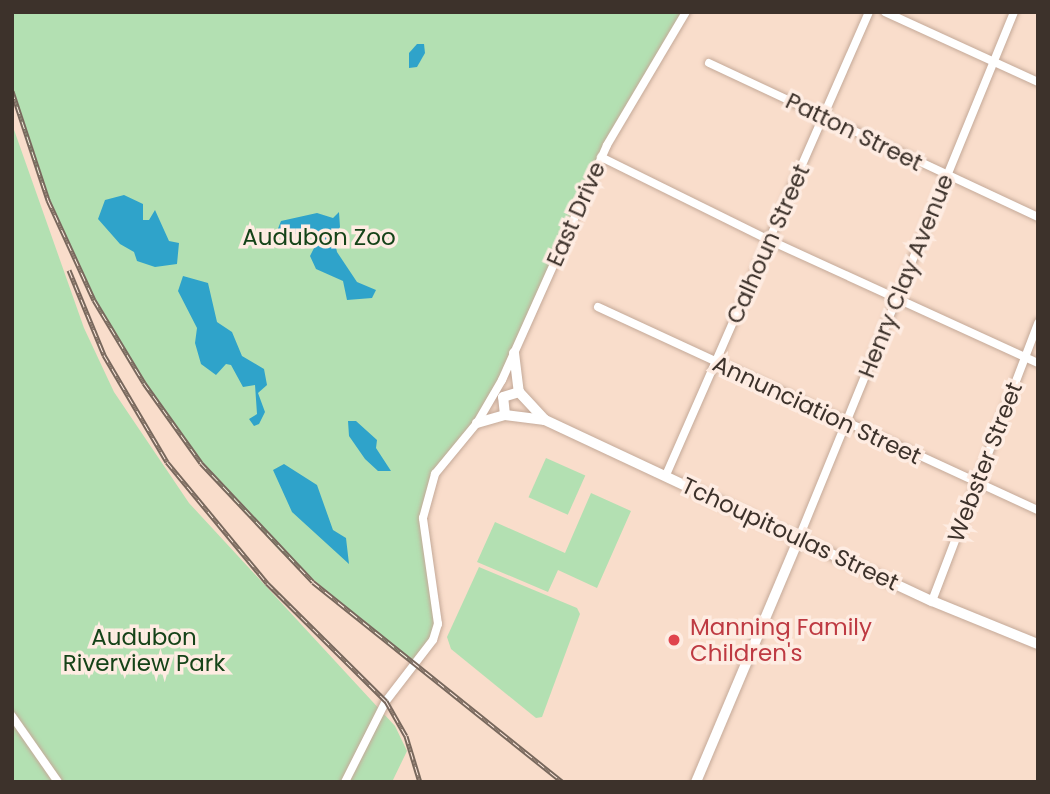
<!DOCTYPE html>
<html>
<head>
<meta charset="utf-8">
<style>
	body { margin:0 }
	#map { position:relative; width:1050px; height:794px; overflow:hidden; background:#f9ddcb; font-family:Poppins,sans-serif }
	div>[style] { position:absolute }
	.green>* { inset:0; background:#b3e0b2; transform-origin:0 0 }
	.water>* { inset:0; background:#2fa3ca }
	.roads { filter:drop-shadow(0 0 2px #c4a998) drop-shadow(0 0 2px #c4a998) }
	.minor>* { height:8px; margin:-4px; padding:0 4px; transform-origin:4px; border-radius:4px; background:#fff }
	.tertiary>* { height:10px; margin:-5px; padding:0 5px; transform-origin:5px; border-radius:5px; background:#fff }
	.rail>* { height:5px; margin-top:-2.5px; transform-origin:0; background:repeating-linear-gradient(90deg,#feece2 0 8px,#78685d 0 16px); box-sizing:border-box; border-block:2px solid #78685d }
	.dots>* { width:19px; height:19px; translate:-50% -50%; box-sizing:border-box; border:4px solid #feece2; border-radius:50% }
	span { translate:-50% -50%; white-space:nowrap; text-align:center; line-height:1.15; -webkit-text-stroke:7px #feece2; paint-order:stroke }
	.street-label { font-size:23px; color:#3d322b }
	.park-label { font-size:23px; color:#154318 }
	.health-label { font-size:23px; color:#be3a42 }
	.left { translate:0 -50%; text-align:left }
	.frame { position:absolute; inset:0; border:14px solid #3d322b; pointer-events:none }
</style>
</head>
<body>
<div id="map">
	<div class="green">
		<div style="clip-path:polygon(12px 12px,686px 12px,601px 157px,494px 394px,442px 464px,423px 518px,439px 613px,433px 640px,413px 665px,279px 550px,201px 463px,144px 383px,94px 300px,36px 168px,12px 91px)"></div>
		<div style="clip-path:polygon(12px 124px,84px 328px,114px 392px,189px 503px,395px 726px,407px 751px,392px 782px,12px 782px)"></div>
		<div style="left:546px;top:458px;width:43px;height:43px;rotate:24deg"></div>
		<div style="clip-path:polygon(591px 493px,631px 511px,597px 588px,558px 570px,548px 592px,477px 562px,495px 522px,565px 553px)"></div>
		<div style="clip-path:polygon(479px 567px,577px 608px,580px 614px,542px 717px,536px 718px,451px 649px,447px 637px)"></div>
	</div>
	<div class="water">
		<div style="clip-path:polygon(417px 44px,424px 44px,425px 53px,417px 67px,409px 68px,409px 53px)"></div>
		<div style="clip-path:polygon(124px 195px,143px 204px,143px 220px,149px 220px,155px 210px,169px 241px,179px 243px,177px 264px,155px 267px,137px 261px,134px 252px,120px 244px,98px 219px,105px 200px)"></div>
		<div style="clip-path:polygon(339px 212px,340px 227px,334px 238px,337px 252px,357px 282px,376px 290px,372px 298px,347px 300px,343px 281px,316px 269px,310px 256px,317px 242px,314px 231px,283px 236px,277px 231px,281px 221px,317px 213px,333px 218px)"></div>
		<div style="clip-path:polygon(183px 276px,208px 283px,217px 322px,232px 332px,242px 356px,264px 369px,267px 385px,258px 393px,265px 412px,259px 424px,254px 426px,249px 419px,257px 414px,255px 385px,243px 387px,231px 365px,226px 364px,216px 375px,201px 364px,195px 343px,197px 328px,178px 291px)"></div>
		<div style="clip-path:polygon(348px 421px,356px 421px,377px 440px,376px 448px,391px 471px,378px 471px,365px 459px,349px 436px)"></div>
		<div style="clip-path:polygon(284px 464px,317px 485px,333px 530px,346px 538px,349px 564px,292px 512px,273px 470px)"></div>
	</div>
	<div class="roads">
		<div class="minor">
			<div style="left:885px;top:12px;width:168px;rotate:24.6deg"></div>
			<div style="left:709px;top:63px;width:363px;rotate:25.1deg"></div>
			<div style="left:601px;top:157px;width:187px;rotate:26.3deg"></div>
			<div style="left:769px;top:240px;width:296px;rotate:24.6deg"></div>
			<div style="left:598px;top:307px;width:485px;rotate:24.8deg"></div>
			<div style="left:666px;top:475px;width:506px;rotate:-66.33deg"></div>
			<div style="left:798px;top:540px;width:570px;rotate:-67.75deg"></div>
			<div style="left:932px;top:601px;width:298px;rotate:-69.1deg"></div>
			<div style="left:12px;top:716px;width:80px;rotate:55.1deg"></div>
			<div style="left:345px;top:782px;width:91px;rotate:-63.2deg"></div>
			<div style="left:386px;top:701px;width:77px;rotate:-52.4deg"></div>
			<div style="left:433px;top:640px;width:17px;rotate:-73deg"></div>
			<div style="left:438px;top:624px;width:107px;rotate:-98.1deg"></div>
			<div style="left:423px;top:518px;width:46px;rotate:-74.7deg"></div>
			<div style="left:435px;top:474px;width:66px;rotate:-50.5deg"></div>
			<div style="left:477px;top:423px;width:50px;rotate:-59.8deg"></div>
			<div style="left:502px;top:380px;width:257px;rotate:-65.9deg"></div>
			<div style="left:607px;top:145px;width:155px;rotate:-59.3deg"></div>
		</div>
		<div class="tertiary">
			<div style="left:514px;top:353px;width:39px;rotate:83deg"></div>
			<div style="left:519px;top:392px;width:38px;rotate:47deg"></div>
			<div style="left:505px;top:415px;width:18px;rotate:-96deg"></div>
			<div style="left:503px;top:397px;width:17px;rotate:-17deg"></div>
			<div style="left:477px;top:423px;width:29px;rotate:-16deg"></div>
			<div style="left:505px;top:415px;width:40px;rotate:7.1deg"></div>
			<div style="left:545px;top:420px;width:427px;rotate:25.1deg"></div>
			<div style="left:932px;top:601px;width:114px;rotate:22.1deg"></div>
			<div style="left:696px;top:782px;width:263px;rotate:-67.1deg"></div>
		</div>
	</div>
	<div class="rail">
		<div style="left:12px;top:91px;width:115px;rotate:71.7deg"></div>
		<div style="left:48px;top:200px;width:110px;rotate:65.3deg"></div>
		<div style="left:94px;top:300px;width:97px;rotate:58.9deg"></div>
		<div style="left:144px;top:383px;width:98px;rotate:54.5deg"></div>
		<div style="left:201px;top:463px;width:163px;rotate:46.7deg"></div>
		<div style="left:313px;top:582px;width:320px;rotate:38.7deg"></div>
		<div style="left:69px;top:270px;width:92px;rotate:67.6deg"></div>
		<div style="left:104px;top:355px;width:124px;rotate:59.5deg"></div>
		<div style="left:167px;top:462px;width:157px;rotate:50.4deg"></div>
		<div style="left:267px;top:583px;width:168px;rotate:44.8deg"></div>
		<div style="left:386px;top:701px;width:40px;rotate:60.3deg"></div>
		<div style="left:406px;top:736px;width:48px;rotate:73.1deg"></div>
	</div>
	<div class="dots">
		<div style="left:674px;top:640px;background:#e0444e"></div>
	</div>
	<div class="street-label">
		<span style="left:854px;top:132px;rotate:26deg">Patton Street</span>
		<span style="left:576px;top:214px;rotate:-66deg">East Drive</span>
		<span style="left:768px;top:244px;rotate:-66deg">Calhoun Street</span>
		<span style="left:906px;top:276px;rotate:-68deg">Henry Clay Avenue</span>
		<span style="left:817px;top:410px;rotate:25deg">Annunciation Street</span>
		<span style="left:985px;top:462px;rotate:-69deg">Webster Street</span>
		<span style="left:790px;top:534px;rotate:25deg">Tchoupitoulas Street</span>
	</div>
	<div class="park-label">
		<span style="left:319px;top:237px">Audubon Zoo</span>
		<span style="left:144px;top:650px">Audubon<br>Riverview Park</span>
	</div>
	<div class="health-label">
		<span class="left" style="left:690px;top:640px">Manning Family<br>Children's</span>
	</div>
	<div class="frame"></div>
</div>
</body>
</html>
